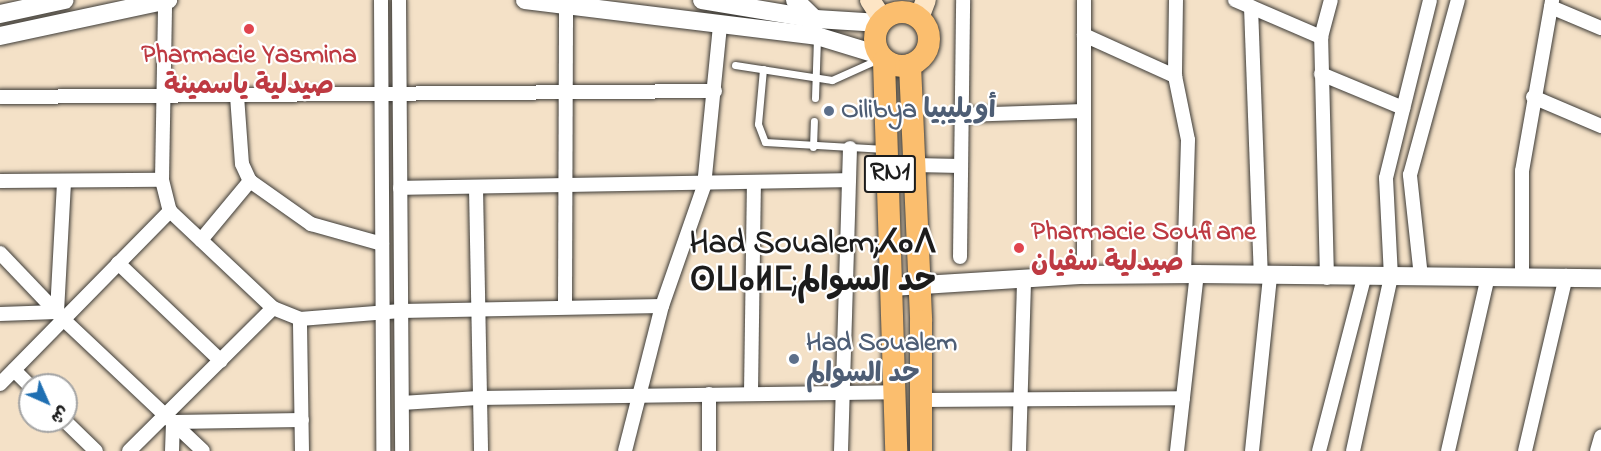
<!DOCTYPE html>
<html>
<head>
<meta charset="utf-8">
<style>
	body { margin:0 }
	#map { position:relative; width:1601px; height:451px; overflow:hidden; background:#f4e1c7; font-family:"Indie Flower","Playpen Sans Arabic","Noto Sans Tifinagh",sans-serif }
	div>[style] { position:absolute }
	.roads { filter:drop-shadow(0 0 2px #3c3a36) drop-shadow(0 0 2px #3c3a36) }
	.service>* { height:7px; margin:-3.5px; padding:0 3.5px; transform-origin:3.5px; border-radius:3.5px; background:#fff }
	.minor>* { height:14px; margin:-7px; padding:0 7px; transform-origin:7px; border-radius:7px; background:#fff }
	.tertiary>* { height:18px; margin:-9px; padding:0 9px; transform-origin:9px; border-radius:9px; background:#fff }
	.secondary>* { height:20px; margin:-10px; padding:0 10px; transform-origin:10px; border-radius:10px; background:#fde5c5 }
	.primary>* { height:22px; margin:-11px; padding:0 11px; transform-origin:11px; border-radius:11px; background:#fbbe6e }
	.primary>.ring { margin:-11px; padding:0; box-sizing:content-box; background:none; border:22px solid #fbbe6e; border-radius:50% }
	.dots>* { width:16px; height:16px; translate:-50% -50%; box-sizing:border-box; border:3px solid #fff; border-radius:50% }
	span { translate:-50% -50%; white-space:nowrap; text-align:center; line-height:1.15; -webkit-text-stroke:4.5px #fff; paint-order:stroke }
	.shield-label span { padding:2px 4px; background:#fff; border:2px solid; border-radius:4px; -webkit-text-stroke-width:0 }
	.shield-label { font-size:26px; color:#1c1c1c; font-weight:700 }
	.health-label { font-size:27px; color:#be3a42; font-weight:700 }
	.left { translate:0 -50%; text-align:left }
	.service-label { font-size:27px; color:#4e5e75; font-weight:700 }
	.district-label { font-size:33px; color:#1c1c1c; font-weight:700 }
	.north { position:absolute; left:18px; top:373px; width:60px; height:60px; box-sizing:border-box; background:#fff; border:2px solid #a4a4a4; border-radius:50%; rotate:135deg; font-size:16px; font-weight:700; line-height:24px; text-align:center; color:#1c1c1c }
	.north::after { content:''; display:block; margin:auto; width:21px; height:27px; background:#1f6fb2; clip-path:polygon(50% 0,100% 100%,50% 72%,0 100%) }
</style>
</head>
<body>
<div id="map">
	<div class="roads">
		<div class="service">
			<div style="left:735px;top:65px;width:98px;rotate:8.8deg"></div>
			<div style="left:832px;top:80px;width:51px;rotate:-24.1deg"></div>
			<div style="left:763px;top:69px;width:55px;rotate:95.2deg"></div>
			<div style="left:758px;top:124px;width:19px;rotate:69deg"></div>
			<div style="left:765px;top:142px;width:120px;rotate:3.3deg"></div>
			<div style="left:815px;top:98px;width:59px;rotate:-88.1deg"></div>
			<div style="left:813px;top:147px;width:26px;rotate:-88deg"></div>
		</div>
		<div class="minor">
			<div style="left:381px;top:0;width:451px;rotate:89.7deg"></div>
			<div style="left:399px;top:0;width:451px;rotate:89.6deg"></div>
			<div style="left:1176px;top:0;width:76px;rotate:90.8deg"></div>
			<div style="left:1175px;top:76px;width:65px;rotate:78.5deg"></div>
			<div style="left:1188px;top:140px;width:135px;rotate:91.7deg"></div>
			<div style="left:1235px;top:0;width:94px;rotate:23.3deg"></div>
			<div style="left:1251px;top:7px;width:268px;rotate:87.9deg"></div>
			<div style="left:1551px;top:7px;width:54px;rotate:22.8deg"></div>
			<div style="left:1084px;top:35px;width:100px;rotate:24.3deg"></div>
			<div style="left:1321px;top:74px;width:89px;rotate:22.5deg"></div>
			<div style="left:237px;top:96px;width:68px;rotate:85.8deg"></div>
			<div style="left:242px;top:164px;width:19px;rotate:65deg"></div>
			<div style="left:250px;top:181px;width:75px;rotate:35.2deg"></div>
			<div style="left:311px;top:224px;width:74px;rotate:15.7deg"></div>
			<div style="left:0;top:97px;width:715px;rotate:-0.48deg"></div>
			<div style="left:1533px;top:97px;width:74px;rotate:23.1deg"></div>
			<div style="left:962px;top:115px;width:122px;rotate:-1.9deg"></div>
			<div style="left:914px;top:165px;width:47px;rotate:1.2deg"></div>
			<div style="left:162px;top:180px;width:179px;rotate:-89deg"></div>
			<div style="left:0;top:181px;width:162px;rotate:-0.4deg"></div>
			<div style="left:162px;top:180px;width:32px;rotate:76deg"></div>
			<div style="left:170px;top:211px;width:141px;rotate:43.3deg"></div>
			<div style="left:273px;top:308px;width:29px;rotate:22deg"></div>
			<div style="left:400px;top:188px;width:449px;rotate:-1deg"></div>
			<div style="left:476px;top:188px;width:263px;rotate:88.9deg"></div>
			<div style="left:201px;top:240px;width:77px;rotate:-50.3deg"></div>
			<div style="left:0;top:253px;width:91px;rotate:46.3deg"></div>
			<div style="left:63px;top:319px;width:192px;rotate:43.3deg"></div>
			<div style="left:960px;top:257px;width:257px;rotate:-89.3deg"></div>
			<div style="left:118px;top:263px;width:142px;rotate:43.6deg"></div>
			<div style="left:1084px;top:275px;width:275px;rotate:-90deg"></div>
			<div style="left:1421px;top:277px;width:103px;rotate:-96.2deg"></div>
			<div style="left:1410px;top:175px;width:181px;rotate:-74.7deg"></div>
			<div style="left:1522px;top:277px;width:106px;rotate:-90deg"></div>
			<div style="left:1522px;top:171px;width:174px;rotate:-80deg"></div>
			<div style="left:1327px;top:278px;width:241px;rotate:-91.4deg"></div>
			<div style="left:1321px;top:37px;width:38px;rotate:-75deg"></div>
			<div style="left:565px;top:306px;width:300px;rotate:-89.8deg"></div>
			<div style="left:0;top:314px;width:57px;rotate:-2deg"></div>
			<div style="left:57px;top:312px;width:131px;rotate:-86.9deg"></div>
			<div style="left:14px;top:370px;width:23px;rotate:45deg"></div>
			<div style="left:0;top:384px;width:243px;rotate:-45.5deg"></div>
			<div style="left:751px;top:393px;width:208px;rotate:-89.2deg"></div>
			<div style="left:921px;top:400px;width:262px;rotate:-0.4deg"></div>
			<div style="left:402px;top:403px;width:76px;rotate:-3.8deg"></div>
			<div style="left:478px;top:398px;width:417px;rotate:-0.8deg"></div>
			<div style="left:65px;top:421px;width:43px;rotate:44.1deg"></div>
			<div style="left:129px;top:451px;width:203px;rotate:-44.8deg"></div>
			<div style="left:172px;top:451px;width:29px;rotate:-88deg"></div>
			<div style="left:173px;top:422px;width:129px;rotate:-0.9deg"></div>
			<div style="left:302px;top:451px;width:132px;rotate:-90.9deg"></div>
			<div style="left:300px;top:319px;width:101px;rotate:-4.5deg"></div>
			<div style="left:401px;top:311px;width:261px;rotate:-1.1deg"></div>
			<div style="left:625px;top:451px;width:150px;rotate:-75.7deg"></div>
			<div style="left:662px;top:306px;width:127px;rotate:-70.7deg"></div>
			<div style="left:704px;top:186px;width:160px;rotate:-84.3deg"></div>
			<div style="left:709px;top:451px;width:57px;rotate:-90deg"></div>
			<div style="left:841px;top:451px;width:303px;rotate:-88.3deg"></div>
			<div style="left:1019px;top:451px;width:172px;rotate:-88.3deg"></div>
			<div style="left:1177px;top:451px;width:178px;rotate:-83.6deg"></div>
			<div style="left:1252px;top:451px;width:175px;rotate:-84.1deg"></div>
			<div style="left:1319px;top:451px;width:179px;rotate:-75.4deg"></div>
			<div style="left:1353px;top:451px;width:178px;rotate:-77.7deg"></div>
			<div style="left:1391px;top:277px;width:99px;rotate:-92.9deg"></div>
			<div style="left:1386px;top:178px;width:183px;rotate:-76.1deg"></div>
			<div style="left:1448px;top:451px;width:179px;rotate:-77.1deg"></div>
			<div style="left:1525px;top:451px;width:180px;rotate:-76.8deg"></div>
			<div style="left:1597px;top:451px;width:15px;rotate:-74deg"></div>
		</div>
		<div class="tertiary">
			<div style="left:525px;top:0;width:294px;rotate:7deg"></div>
			<div style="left:817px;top:36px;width:65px;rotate:17deg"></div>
			<div style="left:702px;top:0;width:116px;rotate:9.5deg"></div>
			<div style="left:816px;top:19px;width:64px;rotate:3.6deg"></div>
			<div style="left:795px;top:0;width:29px;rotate:44deg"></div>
			<div style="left:0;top:14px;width:66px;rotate:-12.2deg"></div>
			<div style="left:0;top:36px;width:172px;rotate:-12.1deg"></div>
			<div style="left:891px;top:287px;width:193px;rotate:-3.6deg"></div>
			<div style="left:1084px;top:275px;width:113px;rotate:-0.5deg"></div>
			<div style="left:1197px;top:274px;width:404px;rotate:0.6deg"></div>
		</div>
		<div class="secondary">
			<div style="left:870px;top:0;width:24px;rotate:57deg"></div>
			<div style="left:919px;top:18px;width:19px;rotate:-69deg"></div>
		</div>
		<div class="primary">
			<div class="ring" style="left:875px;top:12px;width:32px;height:32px"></div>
			<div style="left:884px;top:61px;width:390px;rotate:88.2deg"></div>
			<div style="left:910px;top:65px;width:256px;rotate:87.5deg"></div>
			<div style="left:921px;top:321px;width:130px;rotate:90deg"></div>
		</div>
	</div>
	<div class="dots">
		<div style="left:249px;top:29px;background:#e0444e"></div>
		<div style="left:829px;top:111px;background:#5c6f8a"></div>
		<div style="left:1019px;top:248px;background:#e0444e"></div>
		<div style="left:794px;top:359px;background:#5c6f8a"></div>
	</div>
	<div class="shield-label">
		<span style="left:890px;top:174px">RN1</span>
	</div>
	<div class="health-label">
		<span style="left:249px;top:71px">Pharmacie Yasmina<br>صيدلية ياسمينة</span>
		<span class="left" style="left:1031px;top:248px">Pharmacie Soufiane<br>صيدلية سفيان</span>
	</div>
	<div class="service-label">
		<span class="left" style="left:841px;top:111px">Oilibya أويليبيا</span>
		<span class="left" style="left:806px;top:359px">Had Soualem<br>حد السوالم</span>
	</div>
	<div class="district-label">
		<span style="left:813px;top:264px">Had Soualem;ⵃⴰⴷ<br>ⵙⵡⴰⵍⵎ;حد السوالم</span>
	</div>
	<div class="north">ش</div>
</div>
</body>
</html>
